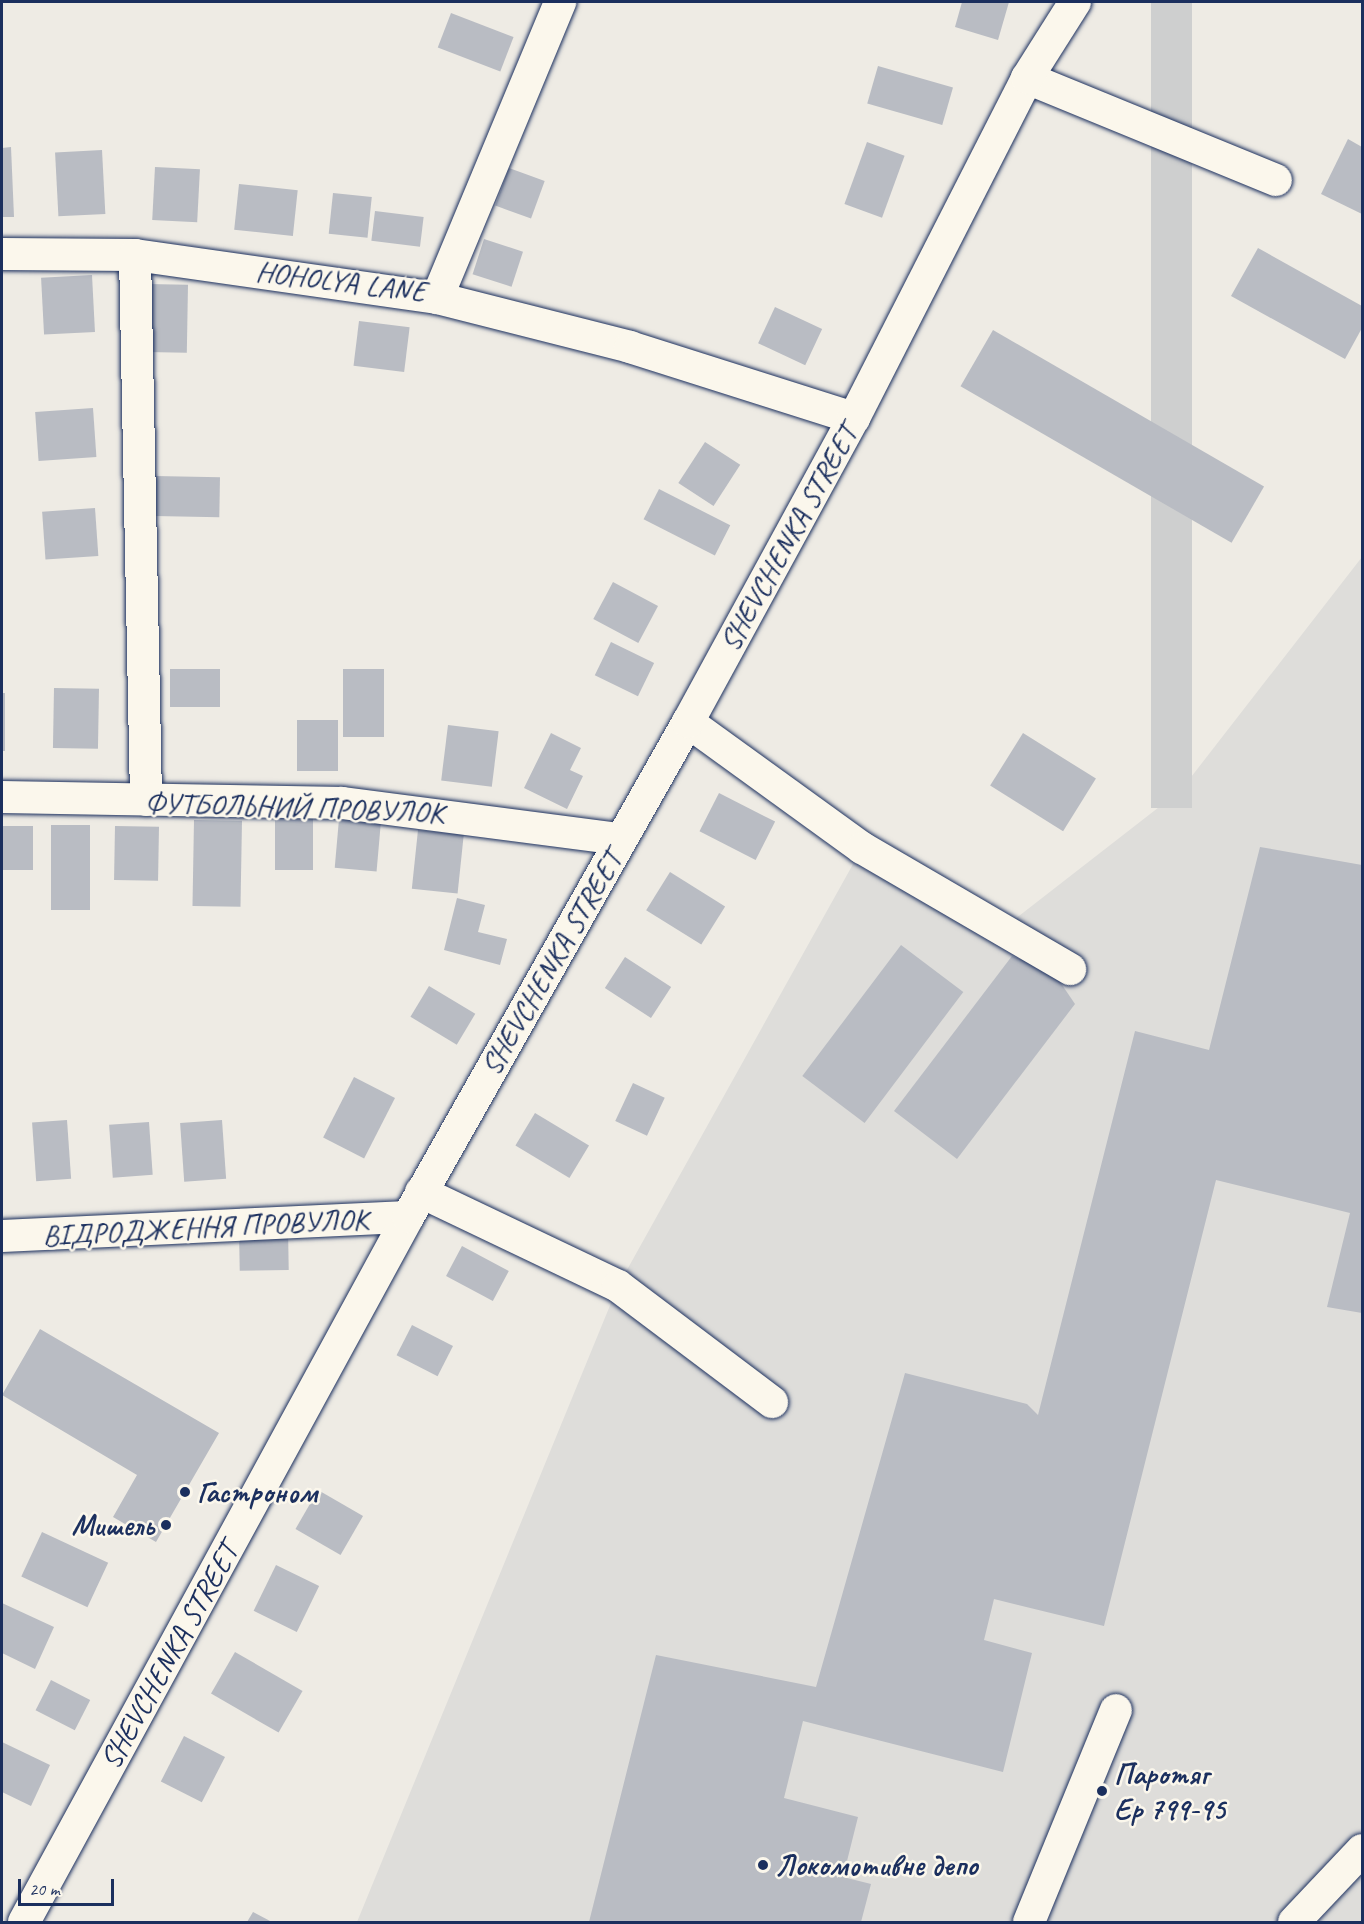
<!DOCTYPE html>
<html>
<head>
<meta charset="utf-8">
<style>
	body { margin:0 }
	#map { position:relative; width:1364px; height:1924px; overflow:hidden; background:#eeebe4; font-family:Caveat,sans-serif }
	div>[style] { position:absolute }
	.built>* { inset:0; background:#deddda }
	.green>* { inset:0; background:#cecfcf; transform-origin:0 0 }
	.building>* { inset:0; background:#b9bcc3; transform-origin:0 0 }
	.roads { filter:drop-shadow(0 0 2px #1b2f5e) drop-shadow(0 0 2px #1b2f5e) }
	.minor>* { height:32px; margin:-16px; padding:0 16px; transform-origin:16px; border-radius:16px; background:#fbf7ec }
	.dots>* { width:16px; height:16px; translate:-50% -50%; box-sizing:border-box; border:3px solid #fbf7ec; border-radius:50% }
	span { translate:-50% -50%; white-space:nowrap; text-align:center; line-height:1.15; -webkit-text-stroke:5px #fbf7ec; paint-order:stroke }
	.street-label { font-size:30px; color:#1b2f5e }
	.poi-label { font-size:30px; color:#1b2f5e; font-weight:700 }
	.left { translate:0 -50%; text-align:left }
	.right { translate:-100% -50%; text-align:right }
	.frame { position:absolute; inset:0; border:3px solid #1b2f5e; pointer-events:none }
	.scale { position:absolute; left:18px; top:1879px; width:96px; height:27px; box-sizing:border-box; border:3px solid #1b2f5e; border-top:0; padding-left:8px; font-size:18px; line-height:21px; white-space:nowrap; color:#1b2f5e; -webkit-text-stroke:4px #fbf7ec; paint-order:stroke }
</style>
</head>
<body>
<div id="map">
	<div class="built">
		<div style="clip-path:polygon(1362px 557px,1362px 1922px,357px 1922px,618px 1286px,862px 848px,1012px 933px,1015px 919px,1181px 790px)"></div>
	</div>
	<div class="green">
		<div style="left:1151px;top:2px;width:41px;height:806px"></div>
	</div>
	<div class="building">
		<div style="clip-path:polygon(962px 2px,1009px 2px,998px 40px,955px 27px)"></div>
		<div style="left:451px;top:13px;width:67px;height:37px;rotate:21deg"></div>
		<div style="left:878px;top:66px;width:78px;height:39px;rotate:16deg"></div>
		<div style="clip-path:polygon(1348px 139px,1362px 147px,1362px 214px,1321px 194px)"></div>
		<div style="left:867px;top:142px;width:40px;height:66px;rotate:20deg"></div>
		<div style="clip-path:polygon(11px 147px,14px 217px,2px 217px,2px 148px)"></div>
		<div style="left:102px;top:150px;width:64px;height:47px;rotate:87deg"></div>
		<div style="left:155px;top:167px;width:45px;height:53px;rotate:3deg"></div>
		<div style="left:509px;top:168px;width:38px;height:40px;rotate:20deg"></div>
		<div style="left:239px;top:184px;width:59px;height:46px;rotate:6deg"></div>
		<div style="left:333px;top:193px;width:39px;height:41px;rotate:6deg"></div>
		<div style="left:375px;top:211px;width:49px;height:30px;rotate:7deg"></div>
		<div style="left:484px;top:239px;width:41px;height:37px;rotate:18deg"></div>
		<div style="clip-path:polygon(1258px 248px,1362px 306px,1362px 328px,1345px 359px,1231px 296px)"></div>
		<div style="left:92px;top:275px;width:57px;height:51px;rotate:87deg"></div>
		<div style="left:147px;top:284px;width:41px;height:68px;rotate:1deg"></div>
		<div style="left:775px;top:307px;width:52px;height:40px;rotate:25deg"></div>
		<div style="left:359px;top:321px;width:51px;height:45px;rotate:7deg"></div>
		<div style="left:993px;top:330px;width:313px;height:65px;rotate:30deg"></div>
		<div style="left:93px;top:408px;width:49px;height:58px;rotate:86deg"></div>
		<div style="left:705px;top:442px;width:42px;height:49px;rotate:33deg"></div>
		<div style="left:155px;top:476px;width:65px;height:40px;rotate:1deg"></div>
		<div style="left:659px;top:489px;width:80px;height:34px;rotate:27deg"></div>
		<div style="left:95px;top:508px;width:48px;height:53px;rotate:86deg"></div>
		<div style="left:613px;top:582px;width:51px;height:42px;rotate:28deg"></div>
		<div style="left:611px;top:642px;width:48px;height:37px;rotate:26deg"></div>
		<div style="left:170px;top:669px;width:50px;height:38px"></div>
		<div style="left:343px;top:669px;width:41px;height:68px"></div>
		<div style="left:54px;top:688px;width:45px;height:60px;rotate:1deg"></div>
		<div style="left:2px;top:693px;width:3px;height:58px"></div>
		<div style="left:297px;top:720px;width:41px;height:51px"></div>
		<div style="left:448px;top:725px;width:51px;height:56px;rotate:7deg"></div>
		<div style="clip-path:polygon(551px 733px,581px 748px,570px 770px,583px 776px,567px 809px,524px 788px)"></div>
		<div style="left:1023px;top:733px;width:86px;height:62px;rotate:32deg"></div>
		<div style="left:719px;top:793px;width:63px;height:43px;rotate:27deg"></div>
		<div style="left:275px;top:817px;width:38px;height:53px"></div>
		<div style="left:339px;top:819px;width:42px;height:49px;rotate:5deg"></div>
		<div style="left:194px;top:820px;width:48px;height:86px;rotate:1deg"></div>
		<div style="left:51px;top:825px;width:39px;height:85px"></div>
		<div style="left:2px;top:826px;width:31px;height:44px"></div>
		<div style="left:115px;top:826px;width:44px;height:54px;rotate:1deg"></div>
		<div style="left:418px;top:830px;width:46px;height:59px;rotate:6deg"></div>
		<div style="clip-path:polygon(1260px 847px,1362px 865px,1362px 1313px,1327px 1307px,1350px 1213px,1216px 1180px,1104px 1626px,994px 1599px,984px 1640px,1032px 1653px,1003px 1772px,803px 1721px,784px 1798px,858px 1817px,843px 1877px,871px 1884px,861px 1922px,589px 1922px,656px 1655px,816px 1687px,905px 1373px,1027px 1404px,1038px 1415px,1135px 1031px,1209px 1050px)"></div>
		<div style="left:670px;top:872px;width:65px;height:45px;rotate:32deg"></div>
		<div style="clip-path:polygon(457px 898px,485px 905px,478px 932px,507px 939px,500px 965px,444px 950px)"></div>
		<div style="left:901px;top:945px;width:78px;height:164px;rotate:37deg"></div>
		<div style="clip-path:polygon(1012px 956px,1054px 973px,1075px 1004px,957px 1159px,894px 1111px)"></div>
		<div style="left:625px;top:957px;width:55px;height:37px;rotate:33deg"></div>
		<div style="left:429px;top:986px;width:54px;height:36px;rotate:31deg"></div>
		<div style="left:354px;top:1077px;width:46px;height:68px;rotate:27deg"></div>
		<div style="left:633px;top:1083px;width:35px;height:42px;rotate:25deg"></div>
		<div style="left:535px;top:1113px;width:63px;height:38px;rotate:31deg"></div>
		<div style="left:67px;top:1120px;width:59px;height:35px;rotate:86deg"></div>
		<div style="left:222px;top:1120px;width:59px;height:42px;rotate:86deg"></div>
		<div style="left:149px;top:1122px;width:53px;height:40px;rotate:86deg"></div>
		<div style="left:288px;top:1228px;width:42px;height:49px;rotate:89deg"></div>
		<div style="left:462px;top:1246px;width:53px;height:34px;rotate:28deg"></div>
		<div style="left:412px;top:1325px;width:46px;height:34px;rotate:27deg"></div>
		<div style="clip-path:polygon(40px 1329px,219px 1433px,156px 1542px,113px 1517px,137px 1475px,2px 1395px)"></div>
		<div style="left:318px;top:1490px;width:52px;height:45px;rotate:30deg"></div>
		<div style="left:42px;top:1532px;width:73px;height:49px;rotate:25deg"></div>
		<div style="left:276px;top:1565px;width:48px;height:51px;rotate:26deg"></div>
		<div style="clip-path:polygon(2px 1603px,54px 1627px,35px 1669px,2px 1653px)"></div>
		<div style="left:235px;top:1652px;width:78px;height:48px;rotate:30deg"></div>
		<div style="left:51px;top:1680px;width:44px;height:34px;rotate:27deg"></div>
		<div style="left:184px;top:1736px;width:46px;height:51px;rotate:27deg"></div>
		<div style="clip-path:polygon(2px 1742px,50px 1765px,31px 1806px,2px 1792px)"></div>
		<div style="clip-path:polygon(253px 1912px,272px 1922px,247px 1922px)"></div>
	</div>
	<div class="roads">
		<div class="minor">
			<div style="left:1027px;top:78px;width:269px;rotate:22.3deg"></div>
			<div style="left:2px;top:254px;width:133px;rotate:0.4deg"></div>
			<div style="left:135px;top:255px;width:305px;rotate:8.1deg"></div>
			<div style="left:437px;top:298px;width:321px;rotate:-67.4deg"></div>
			<div style="left:135px;top:255px;width:545px;rotate:88.84deg"></div>
			<div style="left:437px;top:298px;width:199px;rotate:14.2deg"></div>
			<div style="left:630px;top:347px;width:235px;rotate:17.6deg"></div>
			<div style="left:688px;top:722px;width:215px;rotate:35.9deg"></div>
			<div style="left:862px;top:848px;width:241px;rotate:30.2deg"></div>
			<div style="left:2px;top:797px;width:340px;rotate:1deg"></div>
			<div style="left:342px;top:803px;width:281px;rotate:7.4deg"></div>
			<div style="left:421px;top:1192px;width:218px;rotate:25.5deg"></div>
			<div style="left:618px;top:1286px;width:193px;rotate:37deg"></div>
			<div style="left:2px;top:1236px;width:406px;rotate:-2.7deg"></div>
			<div style="left:24px;top:1922px;width:803px;rotate:-61.42deg"></div>
			<div style="left:408px;top:1217px;width:569px;rotate:-60.51deg"></div>
			<div style="left:688px;top:722px;width:346px;rotate:-61.4deg"></div>
			<div style="left:854px;top:418px;width:381px;rotate:-63deg"></div>
			<div style="left:1027px;top:78px;width:90px;rotate:-57.7deg"></div>
			<div style="left:1029px;top:1922px;width:229px;rotate:-67.7deg"></div>
			<div style="left:1294px;top:1922px;width:99px;rotate:-46.6deg"></div>
		</div>
	</div>
	<div class="dots">
		<div style="left:185px;top:1492px;background:#1b2f5e"></div>
		<div style="left:166px;top:1525px;background:#1b2f5e"></div>
		<div style="left:1102px;top:1791px;background:#1b2f5e"></div>
		<div style="left:763px;top:1865px;background:#1b2f5e"></div>
	</div>
	<div class="street-label">
		<span style="left:341px;top:281px;rotate:7deg">HOHOLYA LANE</span>
		<span style="left:788px;top:538px;rotate:-61deg">SHEVCHENKA STREET</span>
		<span style="left:294px;top:807px;rotate:2deg">ФУТБОЛЬНИЙ ПРОВУЛОК</span>
		<span style="left:551px;top:963px;rotate:-60deg">SHEVCHENKA STREET</span>
		<span style="left:205px;top:1227px;rotate:-3deg">ВІДРОДЖЕННЯ ПРОВУЛОК</span>
		<span style="left:169px;top:1656px;rotate:-61deg">SHEVCHENKA STREET</span>
	</div>
	<div class="poi-label">
		<span class="left" style="left:197px;top:1492px">Гастроном</span>
		<span class="right" style="left:154px;top:1525px">Мишель</span>
		<span class="left" style="left:1114px;top:1791px">Паротяг<br>Ер 799-95</span>
		<span class="left" style="left:775px;top:1865px">Локомотивне депо</span>
	</div>
	<div class="frame"></div>
	<div class="scale">20 m</div>
</div>
</body>
</html>
